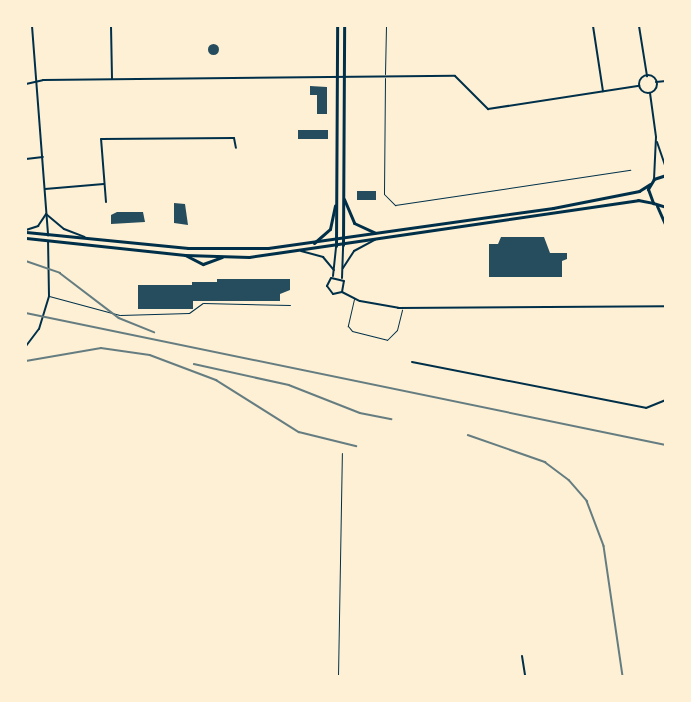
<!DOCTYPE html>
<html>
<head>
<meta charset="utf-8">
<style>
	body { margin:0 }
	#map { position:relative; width:691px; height:702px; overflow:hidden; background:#fdf0d5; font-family:"Noto Serif",serif }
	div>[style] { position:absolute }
	.building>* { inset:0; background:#264d5e; transform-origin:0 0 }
	.round { border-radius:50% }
	.service>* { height:1px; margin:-0.5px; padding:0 0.5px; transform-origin:0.5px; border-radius:0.5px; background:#003049 }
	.minor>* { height:2px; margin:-1px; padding:0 1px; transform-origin:1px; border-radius:1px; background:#003049 }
	.minor>.ring { margin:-1px; padding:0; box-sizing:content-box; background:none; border:2px solid #003049; border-radius:50% }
	.secondary>* { height:3px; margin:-1.5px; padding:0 1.5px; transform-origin:1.5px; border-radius:1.5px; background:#003049 }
	.primary>* { height:3px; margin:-1.5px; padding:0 1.5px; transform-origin:1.5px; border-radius:1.5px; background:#003049 }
	.rail>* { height:1.5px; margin:-0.75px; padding:0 0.75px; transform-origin:0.75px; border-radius:0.75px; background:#657d81 }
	span { translate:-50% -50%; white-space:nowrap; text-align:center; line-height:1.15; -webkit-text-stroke:5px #fdf0d5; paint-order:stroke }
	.frame { position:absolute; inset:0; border:27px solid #fdf0d5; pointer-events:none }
</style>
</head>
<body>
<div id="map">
	<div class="building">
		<div class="round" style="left:207.5px;top:43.5px;width:11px;height:11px"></div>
		<div style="clip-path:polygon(310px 86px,327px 87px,327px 114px,317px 114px,317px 95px,310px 95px)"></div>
		<div style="left:298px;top:130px;width:30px;height:9px"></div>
		<div style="left:357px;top:191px;width:19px;height:9px"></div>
		<div style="clip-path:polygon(174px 203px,185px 204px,188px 225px,174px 223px)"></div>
		<div style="clip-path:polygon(117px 212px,143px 212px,145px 222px,111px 224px,111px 215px)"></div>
		<div style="clip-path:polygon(501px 237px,544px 237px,550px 253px,567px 253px,567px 259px,562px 261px,562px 277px,489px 277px,489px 244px,498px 244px)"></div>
		<div style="clip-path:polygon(217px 279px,290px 279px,290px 290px,280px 294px,280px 301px,193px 301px,193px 309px,138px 309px,138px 285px,192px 285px,192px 282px,217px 282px)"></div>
	</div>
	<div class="service">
		<div style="left:385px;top:74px;width:48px;rotate:-88.8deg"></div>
		<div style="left:385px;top:78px;width:116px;rotate:90.5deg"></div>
		<div style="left:384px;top:194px;width:16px;rotate:45deg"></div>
		<div style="left:395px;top:205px;width:238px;rotate:-8.5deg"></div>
		<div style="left:49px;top:296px;width:73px;rotate:15deg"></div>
		<div style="left:120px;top:315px;width:69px;rotate:-1.7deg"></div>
		<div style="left:189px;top:313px;width:17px;rotate:-36deg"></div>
		<div style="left:203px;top:303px;width:87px;rotate:1.3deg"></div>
		<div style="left:354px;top:299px;width:28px;rotate:103deg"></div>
		<div style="left:348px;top:326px;width:6px;rotate:51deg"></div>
		<div style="left:352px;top:331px;width:36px;rotate:14deg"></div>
		<div style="left:387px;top:340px;width:14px;rotate:-45deg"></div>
		<div style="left:397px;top:330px;width:21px;rotate:-76deg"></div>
		<div style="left:338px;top:676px;width:223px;rotate:-89deg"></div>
	</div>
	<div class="minor">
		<div style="left:32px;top:26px;width:210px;rotate:85.6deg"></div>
		<div style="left:111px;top:26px;width:53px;rotate:88.9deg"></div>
		<div style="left:593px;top:26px;width:66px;rotate:81.3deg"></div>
		<div style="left:639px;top:26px;width:51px;rotate:80.9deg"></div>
		<div class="ring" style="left:639px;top:75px;width:16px;height:16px"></div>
		<div style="left:656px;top:82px;width:10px;rotate:-6deg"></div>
		<div style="left:26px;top:84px;width:17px;rotate:-13deg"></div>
		<div style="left:43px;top:80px;width:412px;rotate:-0.6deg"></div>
		<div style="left:455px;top:76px;width:47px;rotate:45deg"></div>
		<div style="left:488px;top:109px;width:153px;rotate:-8.7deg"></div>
		<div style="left:650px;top:93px;width:44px;rotate:82.2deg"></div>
		<div style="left:656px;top:137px;width:42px;rotate:92.7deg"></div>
		<div style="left:657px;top:142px;width:28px;rotate:71deg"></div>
		<div style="left:26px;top:159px;width:17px;rotate:-7deg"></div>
		<div style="left:45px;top:189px;width:59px;rotate:-4.8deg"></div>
		<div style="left:106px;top:202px;width:63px;rotate:-94.5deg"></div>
		<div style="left:101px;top:139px;width:133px;rotate:-0.4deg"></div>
		<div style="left:234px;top:138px;width:10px;rotate:79deg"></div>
		<div style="left:46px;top:214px;width:23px;rotate:40deg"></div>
		<div style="left:64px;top:229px;width:22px;rotate:21deg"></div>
		<div style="left:26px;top:230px;width:13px;rotate:-18deg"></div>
		<div style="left:38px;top:226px;width:14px;rotate:-56deg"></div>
		<div style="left:301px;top:251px;width:23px;rotate:15deg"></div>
		<div style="left:323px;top:257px;width:17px;rotate:50deg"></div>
		<div style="left:343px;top:268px;width:20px;rotate:-57deg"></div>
		<div style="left:354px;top:251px;width:24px;rotate:-28deg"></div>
		<div style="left:333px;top:276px;width:30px;rotate:-84deg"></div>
		<div style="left:342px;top:278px;width:33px;rotate:-88deg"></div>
		<div style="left:342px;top:292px;width:11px;rotate:-80deg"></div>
		<div style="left:344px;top:281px;width:13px;rotate:-167deg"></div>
		<div style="left:331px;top:278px;width:9px;rotate:117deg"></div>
		<div style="left:327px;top:286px;width:10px;rotate:53deg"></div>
		<div style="left:333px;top:294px;width:9px;rotate:-13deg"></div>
		<div style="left:342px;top:292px;width:20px;rotate:27deg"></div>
		<div style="left:360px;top:301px;width:39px;rotate:10deg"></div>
		<div style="left:398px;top:308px;width:268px;rotate:-0.4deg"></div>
		<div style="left:26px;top:346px;width:21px;rotate:-53deg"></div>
		<div style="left:39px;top:329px;width:34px;rotate:-73deg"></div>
		<div style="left:49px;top:296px;width:55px;rotate:-91deg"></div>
		<div style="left:412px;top:362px;width:238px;rotate:11.1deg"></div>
		<div style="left:646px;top:408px;width:22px;rotate:-22deg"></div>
		<div style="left:522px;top:656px;width:20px;rotate:81deg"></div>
	</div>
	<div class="secondary">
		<div style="left:344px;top:199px;width:26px;rotate:67deg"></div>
		<div style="left:354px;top:223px;width:23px;rotate:25deg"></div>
		<div style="left:314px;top:243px;width:21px;rotate:-41deg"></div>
		<div style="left:330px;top:229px;width:24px;rotate:-78deg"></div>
		<div style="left:343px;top:245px;width:219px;rotate:-89.7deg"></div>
		<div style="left:336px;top:246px;width:220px;rotate:-89.7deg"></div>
	</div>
	<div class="primary">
		<div style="left:666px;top:175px;width:13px;rotate:162deg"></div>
		<div style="left:654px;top:179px;width:12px;rotate:121deg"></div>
		<div style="left:648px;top:189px;width:15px;rotate:70deg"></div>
		<div style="left:653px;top:203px;width:14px;rotate:17deg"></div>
		<div style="left:657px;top:206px;width:22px;rotate:66deg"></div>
		<div style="left:26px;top:232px;width:163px;rotate:5.6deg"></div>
		<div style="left:188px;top:248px;width:80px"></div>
		<div style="left:268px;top:248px;width:288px;rotate:-8deg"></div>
		<div style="left:553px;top:208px;width:88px;rotate:-11.2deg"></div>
		<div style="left:639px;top:191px;width:13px;rotate:-32deg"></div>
		<div style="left:26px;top:238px;width:160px;rotate:6.1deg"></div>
		<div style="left:185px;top:255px;width:64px;rotate:1.8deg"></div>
		<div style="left:249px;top:257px;width:393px;rotate:-8.3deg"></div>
		<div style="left:638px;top:200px;width:15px;rotate:11deg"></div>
		<div style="left:185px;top:255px;width:20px;rotate:27deg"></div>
		<div style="left:203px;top:264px;width:20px;rotate:-20deg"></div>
	</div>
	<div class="rail">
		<div style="left:26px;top:261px;width:36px;rotate:19deg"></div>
		<div style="left:60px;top:273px;width:74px;rotate:37.3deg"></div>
		<div style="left:119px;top:318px;width:38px;rotate:22deg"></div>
		<div style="left:26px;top:313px;width:653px;rotate:11.65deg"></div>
		<div style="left:26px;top:361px;width:76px;rotate:-9.8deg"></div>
		<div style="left:101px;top:348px;width:49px;rotate:8.1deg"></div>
		<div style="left:150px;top:355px;width:71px;rotate:20.7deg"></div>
		<div style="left:216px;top:380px;width:98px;rotate:32.1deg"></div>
		<div style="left:299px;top:432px;width:59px;rotate:13.8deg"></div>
		<div style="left:194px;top:364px;width:97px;rotate:12.5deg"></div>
		<div style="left:289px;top:385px;width:76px;rotate:21.5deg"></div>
		<div style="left:360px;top:413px;width:32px;rotate:11deg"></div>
		<div style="left:468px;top:435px;width:82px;rotate:19.3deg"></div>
		<div style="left:545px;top:462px;width:30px;rotate:37deg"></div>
		<div style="left:569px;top:480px;width:28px;rotate:49deg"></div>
		<div style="left:587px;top:501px;width:48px;rotate:69.3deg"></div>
		<div style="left:604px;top:546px;width:131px;rotate:81.7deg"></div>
	</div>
	<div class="frame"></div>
</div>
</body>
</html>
